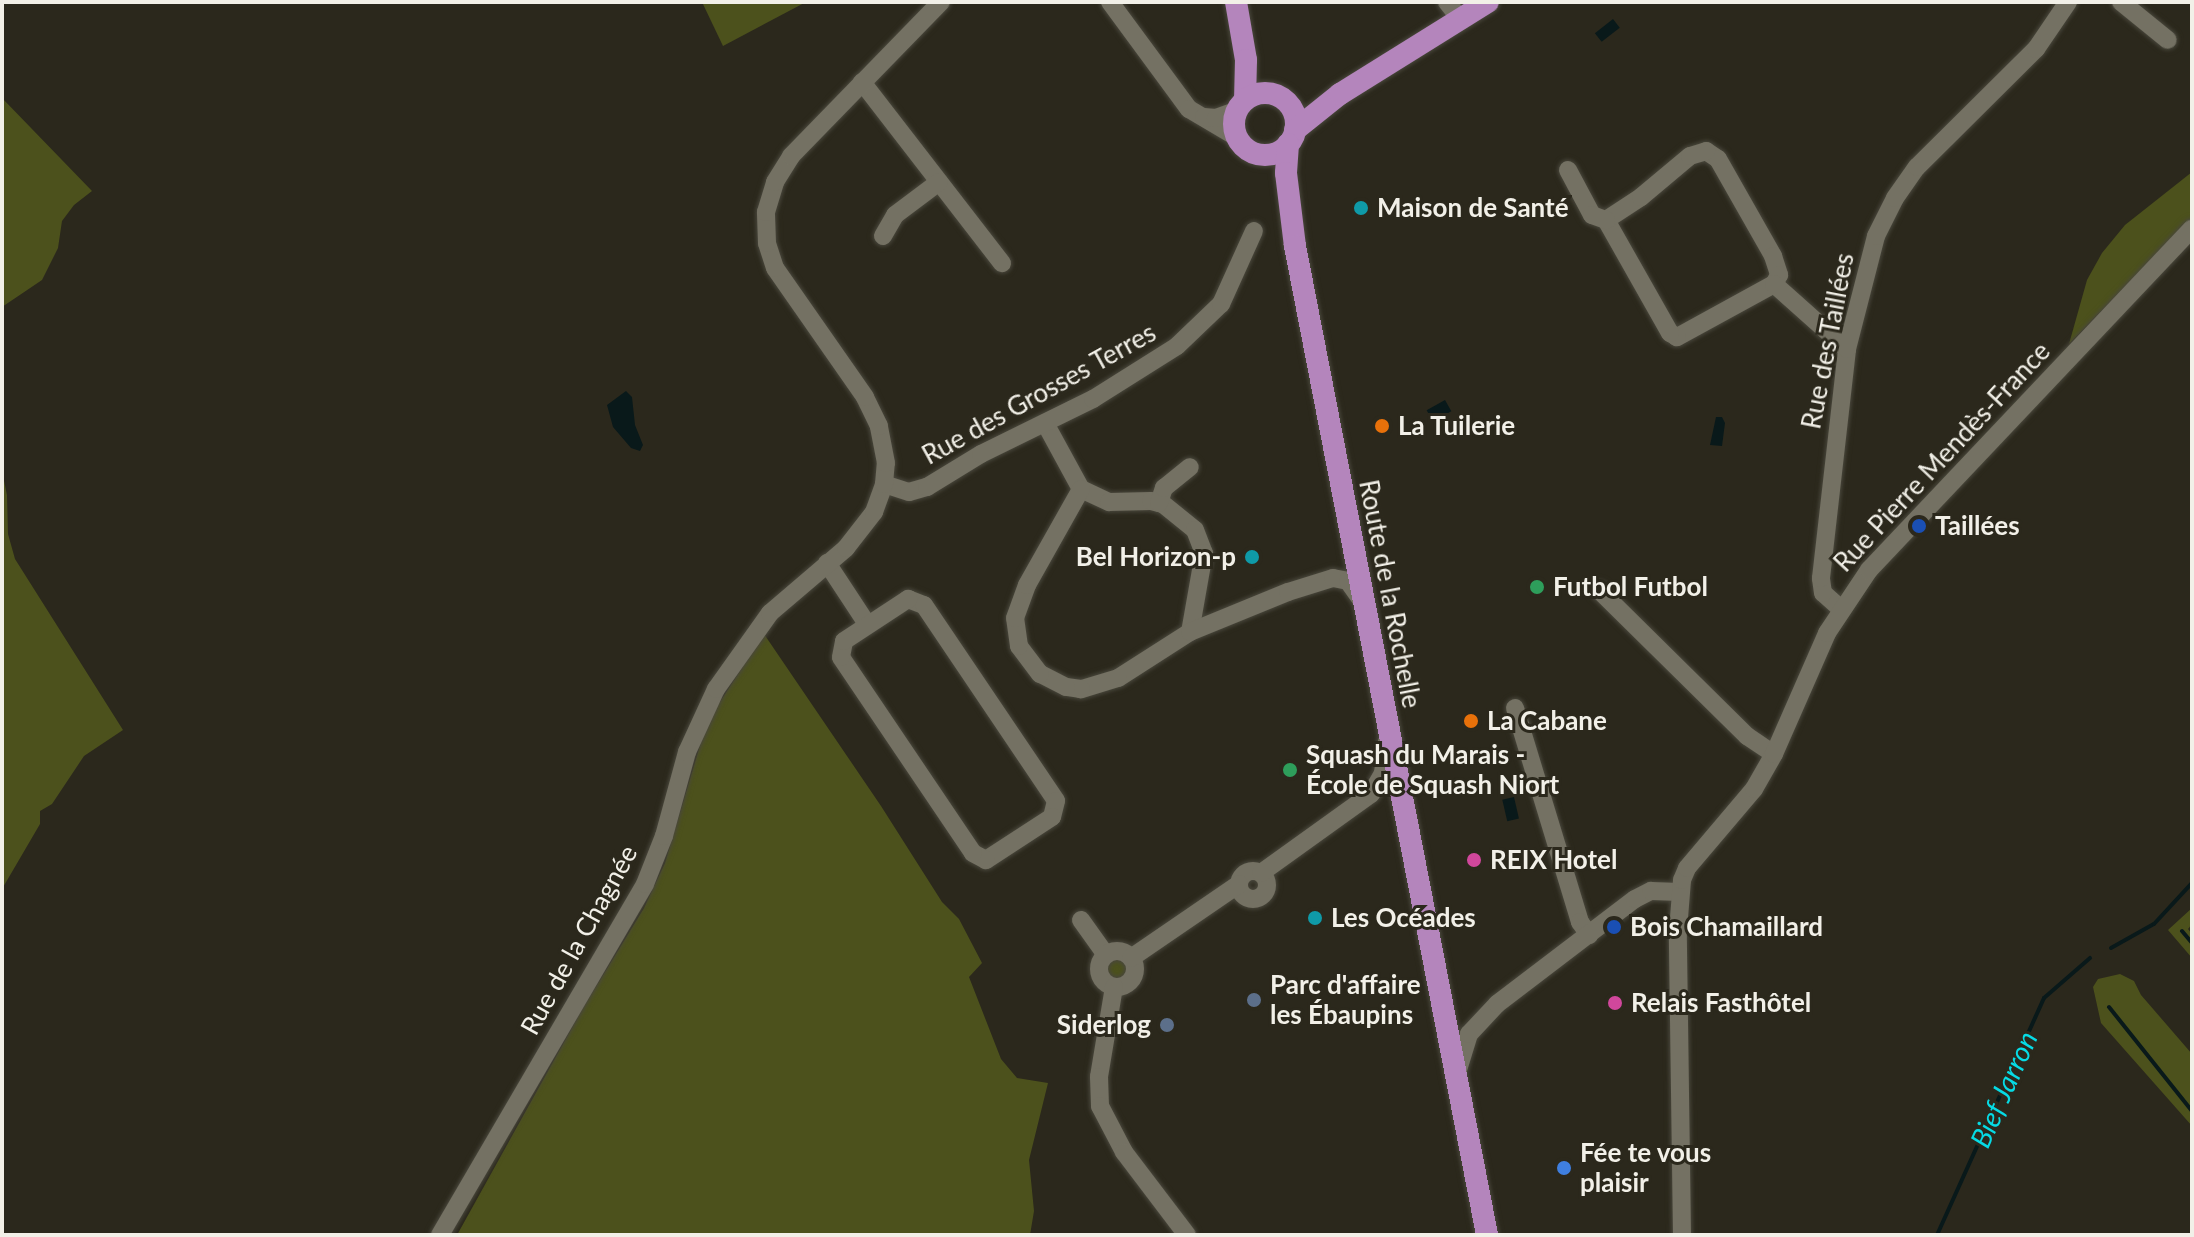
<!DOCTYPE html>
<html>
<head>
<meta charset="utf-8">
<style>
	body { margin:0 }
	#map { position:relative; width:2194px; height:1237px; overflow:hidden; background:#2b281c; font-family:Lato,sans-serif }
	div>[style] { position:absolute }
	.green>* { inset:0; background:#4c511c }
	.round { border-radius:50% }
	.water>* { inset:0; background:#09191a; transform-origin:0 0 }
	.stream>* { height:4px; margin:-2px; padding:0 2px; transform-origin:2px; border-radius:2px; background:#09191a }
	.roads { filter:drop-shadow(0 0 2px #49473c) drop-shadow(0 0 2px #49473c) }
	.minor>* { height:18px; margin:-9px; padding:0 9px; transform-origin:9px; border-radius:9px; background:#747163 }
	.minor>.ring { margin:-9px; padding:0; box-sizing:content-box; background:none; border:18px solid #747163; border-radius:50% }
	.major>* { height:22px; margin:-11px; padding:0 11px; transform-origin:11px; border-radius:11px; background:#b485bc }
	.major>.ring { margin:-11px; padding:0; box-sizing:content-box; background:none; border:22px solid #b485bc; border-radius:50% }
	.dots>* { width:22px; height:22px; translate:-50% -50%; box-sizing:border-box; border:4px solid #2b281c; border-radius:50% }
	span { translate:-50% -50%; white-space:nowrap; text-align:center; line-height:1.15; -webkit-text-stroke:6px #2b281c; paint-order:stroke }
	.poi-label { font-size:26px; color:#f2f0e8; font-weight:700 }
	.left { translate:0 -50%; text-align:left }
	.right { translate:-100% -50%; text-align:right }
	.street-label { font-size:26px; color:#f2f0e8 }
	.water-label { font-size:28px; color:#06dbe5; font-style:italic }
	.frame { position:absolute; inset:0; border:4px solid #f2f0e8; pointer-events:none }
</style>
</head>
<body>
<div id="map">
	<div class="green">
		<div style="clip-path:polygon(702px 2px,806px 2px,723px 46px)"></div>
		<div style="clip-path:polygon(2px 98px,92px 191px,74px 205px,62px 221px,58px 248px,42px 280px,2px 307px)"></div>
		<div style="clip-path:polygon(2192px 172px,2192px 217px,2069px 344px,2087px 280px,2102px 253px,2125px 225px)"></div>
		<div style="clip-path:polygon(2px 471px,7px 495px,8px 534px,15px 559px,123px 730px,84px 756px,52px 804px,40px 811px,40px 824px,2px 889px)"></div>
		<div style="clip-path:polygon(764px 634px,881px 806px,942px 902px,959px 919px,982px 963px,969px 977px,1001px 1059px,1017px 1078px,1048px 1083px,1029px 1160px,1034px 1211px,1030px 1235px,457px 1235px,583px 1008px,644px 908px,665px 863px,707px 722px)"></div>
		<div style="clip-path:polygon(2192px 908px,2192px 924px,2188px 929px,2192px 934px,2192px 958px,2168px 930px)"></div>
		<div class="round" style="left:1107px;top:958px;width:20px;height:20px"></div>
		<div style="clip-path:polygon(2120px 974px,2134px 981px,2141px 995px,2192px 1054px,2192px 1126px,2101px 1023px,2093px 987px,2098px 979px)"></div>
	</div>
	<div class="water">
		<div style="left:1613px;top:19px;width:11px;height:23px;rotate:52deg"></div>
		<div style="clip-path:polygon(626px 391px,632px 397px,635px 425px,643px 445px,640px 451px,631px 448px,613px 427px,607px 405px)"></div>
		<div style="left:1445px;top:400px;width:13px;height:21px;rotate:61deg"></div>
		<div style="clip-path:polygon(1716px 417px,1722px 417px,1725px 423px,1722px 446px,1710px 445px)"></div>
		<div style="left:1514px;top:797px;width:22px;height:12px;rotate:77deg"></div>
	</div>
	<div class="stream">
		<div style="left:2182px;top:931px;width:16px;rotate:50deg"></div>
		<div style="left:2111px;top:948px;width:49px;rotate:-29.2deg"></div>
		<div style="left:2154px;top:924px;width:56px;rotate:-47.2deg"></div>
		<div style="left:2109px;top:1007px;width:133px;rotate:51.4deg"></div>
		<div style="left:1937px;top:1235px;width:260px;rotate:-65.7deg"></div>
		<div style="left:2044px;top:998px;width:61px;rotate:-41deg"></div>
	</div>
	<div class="roads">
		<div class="minor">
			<div style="left:1110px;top:2px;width:133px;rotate:53.6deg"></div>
			<div style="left:1189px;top:109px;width:57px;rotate:30.6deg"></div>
			<div style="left:1447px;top:2px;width:23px;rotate:52deg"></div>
			<div style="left:2121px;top:2px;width:60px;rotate:39deg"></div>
			<div style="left:862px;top:82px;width:229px;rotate:52.3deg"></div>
			<div style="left:1204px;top:117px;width:12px;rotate:5deg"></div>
			<div style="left:1216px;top:118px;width:23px;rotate:-20deg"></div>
			<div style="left:1706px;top:151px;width:14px;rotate:34deg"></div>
			<div style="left:1718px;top:159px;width:112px;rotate:60.4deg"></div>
			<div style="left:1773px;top:256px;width:20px;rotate:72deg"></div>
			<div style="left:1779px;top:275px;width:10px;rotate:119deg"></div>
			<div style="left:1774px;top:284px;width:111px;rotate:151.3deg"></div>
			<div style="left:1677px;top:337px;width:8px;rotate:-150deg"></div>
			<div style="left:1670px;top:333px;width:130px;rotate:-119.5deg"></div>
			<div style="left:1606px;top:220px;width:42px;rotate:-33.3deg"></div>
			<div style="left:1641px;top:197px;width:64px;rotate:-39.9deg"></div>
			<div style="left:1690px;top:156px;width:17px;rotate:-17deg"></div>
			<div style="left:1568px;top:170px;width:51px;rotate:61.9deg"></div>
			<div style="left:1592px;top:215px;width:15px;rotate:20deg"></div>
			<div style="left:883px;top:236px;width:24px;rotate:-60deg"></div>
			<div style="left:895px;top:215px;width:55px;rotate:-36.9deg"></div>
			<div style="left:1774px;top:284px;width:98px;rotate:41.7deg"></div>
			<div style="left:1045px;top:423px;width:75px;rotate:61.4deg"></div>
			<div style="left:1081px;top:489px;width:31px;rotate:25deg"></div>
			<div style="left:1109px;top:502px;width:42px;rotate:-1.4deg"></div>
			<div style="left:1151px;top:501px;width:12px;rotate:14deg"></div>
			<div style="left:1163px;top:504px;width:41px;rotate:39.1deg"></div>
			<div style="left:1195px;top:530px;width:25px;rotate:69deg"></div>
			<div style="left:1204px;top:553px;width:80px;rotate:100deg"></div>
			<div style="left:1190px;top:632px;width:85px;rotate:147.4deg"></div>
			<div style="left:1118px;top:678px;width:39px;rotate:163deg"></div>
			<div style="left:1081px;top:689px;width:15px;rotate:-172deg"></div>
			<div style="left:1066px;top:687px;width:29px;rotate:-153deg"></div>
			<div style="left:1040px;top:674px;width:35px;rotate:-127deg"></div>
			<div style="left:1019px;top:646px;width:28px;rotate:-98deg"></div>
			<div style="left:1015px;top:618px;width:35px;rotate:-70deg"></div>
			<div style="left:1027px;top:585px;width:110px;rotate:-60.6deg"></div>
			<div style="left:884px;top:484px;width:26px;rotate:18deg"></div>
			<div style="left:909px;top:492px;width:19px;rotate:-16deg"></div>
			<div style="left:927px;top:487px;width:63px;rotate:-31.4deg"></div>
			<div style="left:981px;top:454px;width:125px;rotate:-26.2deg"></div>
			<div style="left:1093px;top:399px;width:99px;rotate:-32.2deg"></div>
			<div style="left:1177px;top:346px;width:61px;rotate:-43.7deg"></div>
			<div style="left:1221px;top:304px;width:80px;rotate:-65.7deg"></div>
			<div style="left:1159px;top:503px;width:16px;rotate:-72deg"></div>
			<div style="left:1164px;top:488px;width:33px;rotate:-39deg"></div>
			<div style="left:827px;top:563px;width:73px;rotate:56.7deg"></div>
			<div style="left:1599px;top:590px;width:208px;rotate:44.6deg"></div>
			<div style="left:1747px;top:736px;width:32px;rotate:34deg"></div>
			<div style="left:908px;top:599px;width:17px;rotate:21deg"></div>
			<div style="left:924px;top:605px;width:236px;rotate:56deg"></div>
			<div style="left:1056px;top:801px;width:16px;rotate:104deg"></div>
			<div style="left:1052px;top:817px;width:79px;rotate:146.9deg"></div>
			<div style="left:986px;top:860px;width:15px;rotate:-152deg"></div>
			<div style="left:973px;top:853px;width:236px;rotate:-124deg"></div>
			<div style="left:841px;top:657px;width:16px;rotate:-79deg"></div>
			<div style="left:844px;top:641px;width:77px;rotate:-33.3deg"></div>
			<div style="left:1841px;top:609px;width:24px;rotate:-138deg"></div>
			<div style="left:1823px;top:593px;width:15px;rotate:-98deg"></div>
			<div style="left:1821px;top:578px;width:230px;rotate:-83.5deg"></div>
			<div style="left:1847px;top:349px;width:117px;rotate:-75.6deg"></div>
			<div style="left:1876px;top:236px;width:42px;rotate:-63.4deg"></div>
			<div style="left:1895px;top:198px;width:38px;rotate:-55deg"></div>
			<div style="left:1917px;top:167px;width:168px;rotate:-44.8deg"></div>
			<div style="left:2036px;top:49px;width:57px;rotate:-55.8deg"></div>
			<div style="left:1190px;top:632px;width:106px;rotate:-22.2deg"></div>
			<div style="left:1288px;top:592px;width:47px;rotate:-17.3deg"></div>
			<div style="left:1333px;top:578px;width:15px;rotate:11deg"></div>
			<div style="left:1348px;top:581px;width:24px;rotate:55deg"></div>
			<div style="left:1515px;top:708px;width:224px;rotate:73.1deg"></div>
			<div style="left:1580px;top:922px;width:16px;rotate:55deg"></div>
			<div class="ring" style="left:1239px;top:871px;width:10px;height:10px"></div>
			<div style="left:1261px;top:873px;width:135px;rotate:-35.7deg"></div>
			<div style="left:1371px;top:794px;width:24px;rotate:-60deg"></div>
			<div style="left:1383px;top:773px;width:31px;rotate:-83deg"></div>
			<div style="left:1081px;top:920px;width:43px;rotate:54.5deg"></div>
			<div class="ring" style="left:1099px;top:951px;width:18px;height:18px"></div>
			<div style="left:1131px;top:958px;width:131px;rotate:-34.4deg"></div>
			<div style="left:1114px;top:987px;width:91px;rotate:99.5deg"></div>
			<div style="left:1099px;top:1077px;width:29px;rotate:88deg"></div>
			<div style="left:1100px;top:1106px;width:52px;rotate:62.4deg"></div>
			<div style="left:1124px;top:1152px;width:104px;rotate:52.8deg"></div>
			<div style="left:1457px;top:1073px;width:41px;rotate:-72.9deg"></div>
			<div style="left:1469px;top:1034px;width:41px;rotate:-47deg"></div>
			<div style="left:1497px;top:1004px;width:173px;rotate:-37.3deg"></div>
			<div style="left:1635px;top:899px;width:18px;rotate:-27deg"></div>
			<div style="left:1651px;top:891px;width:29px;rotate:2deg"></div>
			<div style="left:440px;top:1235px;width:406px;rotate:-59.7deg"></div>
			<div style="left:645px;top:884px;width:52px;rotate:-68.4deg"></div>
			<div style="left:664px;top:836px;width:87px;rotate:-74.7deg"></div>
			<div style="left:687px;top:752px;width:69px;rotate:-65.3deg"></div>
			<div style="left:716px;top:689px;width:93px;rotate:-54.6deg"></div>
			<div style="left:770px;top:613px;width:100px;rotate:-40.5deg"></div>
			<div style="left:846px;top:548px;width:46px;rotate:-52.1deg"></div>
			<div style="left:874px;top:512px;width:30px;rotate:-70deg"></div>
			<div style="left:884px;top:484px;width:21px;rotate:-85deg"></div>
			<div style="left:886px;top:463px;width:38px;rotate:-101deg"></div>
			<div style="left:879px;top:426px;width:32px;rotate:-116deg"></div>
			<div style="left:865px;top:397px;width:157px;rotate:-124.9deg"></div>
			<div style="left:775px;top:268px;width:26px;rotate:-108deg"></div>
			<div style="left:767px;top:243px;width:31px;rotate:-92deg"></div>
			<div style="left:766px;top:212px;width:31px;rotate:-73deg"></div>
			<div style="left:775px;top:182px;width:31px;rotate:-58deg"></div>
			<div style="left:791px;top:156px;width:215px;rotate:-45.8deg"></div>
			<div style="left:1682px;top:1235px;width:305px;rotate:-90.8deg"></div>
			<div style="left:1678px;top:930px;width:50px;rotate:-85.4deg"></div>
			<div style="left:1682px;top:880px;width:13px;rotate:-67deg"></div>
			<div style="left:1687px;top:868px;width:104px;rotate:-49.7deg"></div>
			<div style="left:1754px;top:789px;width:40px;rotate:-60.3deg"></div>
			<div style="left:1774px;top:754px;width:132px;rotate:-66.3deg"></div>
			<div style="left:1827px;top:633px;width:76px;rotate:-56.3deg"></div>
			<div style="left:1869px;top:570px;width:470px;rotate:-46.6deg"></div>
		</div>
		<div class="major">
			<div style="left:1236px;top:2px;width:59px;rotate:80.2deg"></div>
			<div style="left:1246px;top:60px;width:40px;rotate:91.4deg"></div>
			<div class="ring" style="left:1234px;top:93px;width:40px;height:40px"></div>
			<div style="left:1295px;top:130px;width:58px;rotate:-38.7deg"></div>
			<div style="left:1340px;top:94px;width:174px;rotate:-31.9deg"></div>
			<div style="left:1288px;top:144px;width:29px;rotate:94deg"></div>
			<div style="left:1286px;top:173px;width:74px;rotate:83deg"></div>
			<div style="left:1295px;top:246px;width:1007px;rotate:79.01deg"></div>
		</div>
	</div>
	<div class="dots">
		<div style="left:1361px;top:208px;background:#0f9aa8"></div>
		<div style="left:1382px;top:426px;background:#e8710a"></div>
		<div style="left:1919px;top:526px;background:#1a4fb4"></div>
		<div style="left:1252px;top:557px;background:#0f9aa8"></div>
		<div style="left:1537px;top:587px;background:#2e9e5b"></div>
		<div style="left:1471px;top:721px;background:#e8710a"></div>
		<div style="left:1290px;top:770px;background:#2e9e5b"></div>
		<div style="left:1474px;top:860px;background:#d1479c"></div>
		<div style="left:1315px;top:918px;background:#0f9aa8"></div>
		<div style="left:1614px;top:927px;background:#1a4fb4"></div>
		<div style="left:1254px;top:1000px;background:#5c6f8a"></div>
		<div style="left:1615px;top:1003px;background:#d1479c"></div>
		<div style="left:1167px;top:1025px;background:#5c6f8a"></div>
		<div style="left:1564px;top:1168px;background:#3f7fe0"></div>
	</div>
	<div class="poi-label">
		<span class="left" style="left:1377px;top:208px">Maison de Santé</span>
		<span class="left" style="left:1398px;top:426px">La Tuilerie</span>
		<span class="left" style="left:1935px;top:526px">Taillées</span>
		<span class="right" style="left:1236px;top:557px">Bel Horizon-p</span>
		<span class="left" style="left:1553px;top:587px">Futbol Futbol</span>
		<span class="left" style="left:1487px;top:721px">La Cabane</span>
		<span class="left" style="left:1306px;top:770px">Squash du Marais -<br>École de Squash Niort</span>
		<span class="left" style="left:1490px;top:860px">REIX Hotel</span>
		<span class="left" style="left:1331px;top:918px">Les Océades</span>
		<span class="left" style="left:1630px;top:927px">Bois Chamaillard</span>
		<span class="left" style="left:1270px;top:1000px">Parc d'affaire<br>les Ébaupins</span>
		<span class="left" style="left:1631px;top:1003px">Relais Fasthôtel</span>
		<span class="right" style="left:1151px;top:1025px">Siderlog</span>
		<span class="left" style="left:1580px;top:1168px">Fée te vous<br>plaisir</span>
	</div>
	<div class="street-label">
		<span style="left:1828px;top:341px;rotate:-79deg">Rue des Taillées</span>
		<span style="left:1039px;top:394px;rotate:-29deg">Rue des Grosses Terres</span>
		<span style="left:1942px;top:457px;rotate:-47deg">Rue Pierre Mendès-France</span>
		<span style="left:1390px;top:594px;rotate:79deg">Route de la Rochelle</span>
		<span style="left:579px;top:940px;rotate:-61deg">Rue de la Chagnée</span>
	</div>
	<div class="water-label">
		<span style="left:2003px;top:1089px;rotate:-66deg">Bief Jarron</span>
	</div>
	<div class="frame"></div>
</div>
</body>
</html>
